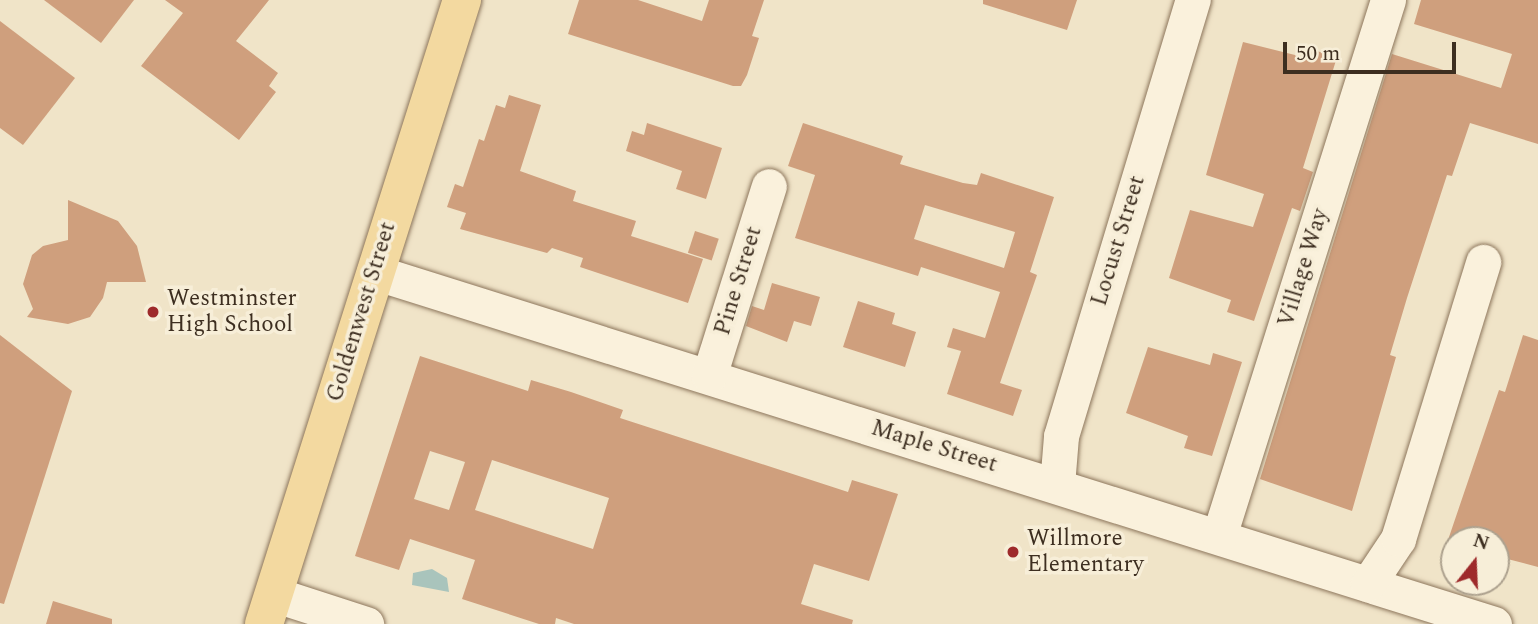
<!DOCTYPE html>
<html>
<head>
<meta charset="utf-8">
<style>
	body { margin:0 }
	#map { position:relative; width:1538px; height:624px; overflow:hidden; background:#f0e4c8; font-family:Spectral,serif }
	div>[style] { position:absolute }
	.water>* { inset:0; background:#a9c4bc }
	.building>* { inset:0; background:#cf9f7d; transform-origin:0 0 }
	.roads { filter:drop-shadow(0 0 2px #8d765c) drop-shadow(0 0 2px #8d765c) }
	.minor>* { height:35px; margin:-17.5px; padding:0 17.5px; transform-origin:17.5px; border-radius:17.5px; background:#faf1dc }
	.major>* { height:38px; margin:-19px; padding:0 19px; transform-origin:19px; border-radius:19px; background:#f3d9a0 }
	.dots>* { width:19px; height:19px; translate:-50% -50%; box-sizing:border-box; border:4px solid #f7eed8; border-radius:50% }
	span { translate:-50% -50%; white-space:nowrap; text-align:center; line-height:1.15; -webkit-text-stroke:7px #f7eed8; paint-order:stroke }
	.street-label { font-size:23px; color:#3d2e20 }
	.poi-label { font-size:23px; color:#3d2e20 }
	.left { translate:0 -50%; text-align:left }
	.north { position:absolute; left:1440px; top:526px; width:70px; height:70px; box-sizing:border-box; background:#f7eed8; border:2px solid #ada18e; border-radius:50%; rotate:18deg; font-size:19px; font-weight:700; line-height:28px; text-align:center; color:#3d2e20 }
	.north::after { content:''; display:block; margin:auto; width:24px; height:32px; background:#9e2a2b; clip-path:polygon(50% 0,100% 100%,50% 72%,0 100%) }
	.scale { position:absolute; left:1283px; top:42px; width:173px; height:32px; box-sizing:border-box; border:4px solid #3d2e20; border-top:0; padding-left:9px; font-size:21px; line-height:24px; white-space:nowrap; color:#3d2e20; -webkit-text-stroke:5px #f7eed8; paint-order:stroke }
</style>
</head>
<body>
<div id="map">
	<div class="water">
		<div style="clip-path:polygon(432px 569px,447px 578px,449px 592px,412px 585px,413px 573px)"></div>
	</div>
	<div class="building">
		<div style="clip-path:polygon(44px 0,134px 0,101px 43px)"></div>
		<div style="clip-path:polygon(165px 0,269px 0,236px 41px,278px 73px,269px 86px,276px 92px,239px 140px,141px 66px,183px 13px)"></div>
		<div style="clip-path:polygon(579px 0,638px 0,702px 21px,709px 0,764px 0,752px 36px,759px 38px,747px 75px,741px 86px,733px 86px,568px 34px)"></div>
		<div style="clip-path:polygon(983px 0,1077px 0,1067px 30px,983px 4px)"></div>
		<div style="clip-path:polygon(1421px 0,1538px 0,1538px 144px,1470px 123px,1452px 176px,1447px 175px,1407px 298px,1390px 355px,1396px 357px,1352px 511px,1260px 479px,1392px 54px,1501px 88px,1512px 54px,1414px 24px)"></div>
		<div style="clip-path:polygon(0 21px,75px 78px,23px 145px,0 128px)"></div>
		<div style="clip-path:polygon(1243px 42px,1307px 58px,1310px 49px,1337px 57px,1303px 168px,1313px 172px,1300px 211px,1292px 208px,1254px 321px,1227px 312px,1231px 300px,1169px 278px,1190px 210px,1253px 227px,1264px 194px,1206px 175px)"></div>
		<div style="clip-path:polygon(509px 95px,541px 105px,520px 171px,576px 191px,573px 201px,636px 221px,631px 236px,703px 259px,688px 303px,580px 267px,583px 258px,552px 248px,547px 253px,460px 229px,466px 213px,447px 207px,455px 184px,463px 187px,479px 139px,484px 141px,496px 105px,505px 108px)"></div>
		<div style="clip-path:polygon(647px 123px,722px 148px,706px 199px,676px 189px,682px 171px,626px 151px,632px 131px,644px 135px)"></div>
		<div style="clip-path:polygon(evenodd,803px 123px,903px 156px,900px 164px,963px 183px,977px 185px,981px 173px,1054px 197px,1030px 272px,1037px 275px,1000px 383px,1022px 390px,1013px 416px,947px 394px,961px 351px,947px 347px,953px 328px,985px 338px,1000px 292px,921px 267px,918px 276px,795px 238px,815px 175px,788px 166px,803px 123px,925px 205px,1015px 232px,1004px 268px,914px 239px,925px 205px)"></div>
		<div style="clip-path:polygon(68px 200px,118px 221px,137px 246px,146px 282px,107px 282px,103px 298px,90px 317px,68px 324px,27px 317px,33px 309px,23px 284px,32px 255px,43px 246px,68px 240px)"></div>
		<div style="left:695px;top:231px;width:25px;height:23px;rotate:18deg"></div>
		<div style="clip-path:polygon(772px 283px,820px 297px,811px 326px,794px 321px,787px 342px,746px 326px,752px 306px,764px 310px)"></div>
		<div style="clip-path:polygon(858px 301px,895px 313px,892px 324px,916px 332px,905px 367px,843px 347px)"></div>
		<div style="clip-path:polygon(0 335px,72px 391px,4px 604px,0 603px)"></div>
		<div style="clip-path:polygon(1523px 335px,1538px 340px,1538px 567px,1496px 556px,1496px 540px,1448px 540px,1499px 390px,1505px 392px)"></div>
		<div style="clip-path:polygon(1148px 347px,1210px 365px,1213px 353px,1242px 362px,1212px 456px,1184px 448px,1188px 436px,1126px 413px)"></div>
		<div style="clip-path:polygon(evenodd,420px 356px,528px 391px,531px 380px,571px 392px,623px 410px,620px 418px,848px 492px,852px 480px,898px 494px,869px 581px,814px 564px,801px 604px,853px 620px,852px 624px,574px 624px,556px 618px,555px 624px,539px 624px,462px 599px,475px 560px,410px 539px,399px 570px,355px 556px,420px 356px,430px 451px,465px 462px,449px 510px,414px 499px,430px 451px,420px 356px,492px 460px,609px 498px,593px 549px,475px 510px,492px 460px)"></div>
		<div style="clip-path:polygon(53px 601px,112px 619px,112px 624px,46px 624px)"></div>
	</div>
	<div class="roads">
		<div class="minor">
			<div style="left:374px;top:272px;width:1174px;rotate:17.45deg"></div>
			<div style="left:709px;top:376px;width:199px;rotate:-72.5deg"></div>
			<div style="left:1057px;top:485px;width:49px;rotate:-85.3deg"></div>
			<div style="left:1061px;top:436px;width:456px;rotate:-73.2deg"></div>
			<div style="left:1219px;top:536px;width:562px;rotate:-72.5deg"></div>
			<div style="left:1368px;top:584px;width:54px;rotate:-56.3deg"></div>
			<div style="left:1398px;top:539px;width:290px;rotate:-72.9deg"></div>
			<div style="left:273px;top:594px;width:98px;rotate:17.9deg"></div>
		</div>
		<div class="major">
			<div style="left:264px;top:624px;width:655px;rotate:-72.4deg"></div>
		</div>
	</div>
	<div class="dots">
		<div style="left:153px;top:312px;background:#9e2a2b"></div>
		<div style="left:1013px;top:552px;background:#9e2a2b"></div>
	</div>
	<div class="street-label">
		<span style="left:1119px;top:241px;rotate:-73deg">Locust Street</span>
		<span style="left:1304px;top:268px;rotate:-73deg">Village Way</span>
		<span style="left:739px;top:281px;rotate:-73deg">Pine Street</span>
		<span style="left:362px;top:312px;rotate:-73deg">Goldenwest Street</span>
		<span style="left:934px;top:447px;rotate:17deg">Maple Street</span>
	</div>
	<div class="poi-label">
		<span class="left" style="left:167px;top:312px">Westminster<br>High School</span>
		<span class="left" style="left:1027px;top:552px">Willmore<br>Elementary</span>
	</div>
	<div class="north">N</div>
	<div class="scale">50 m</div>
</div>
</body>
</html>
